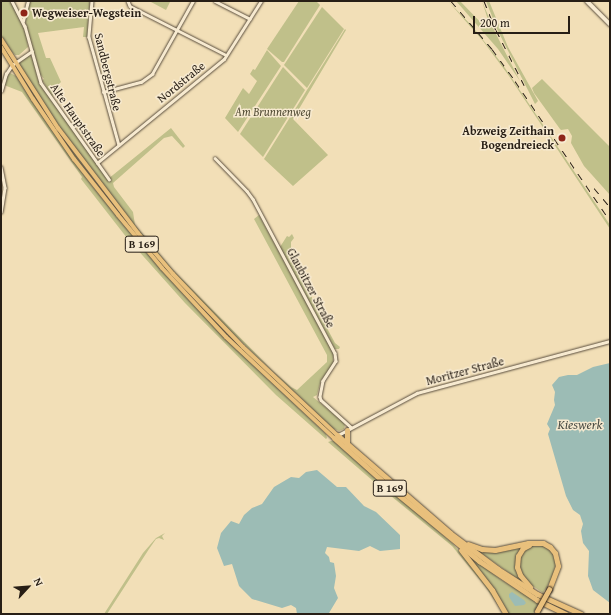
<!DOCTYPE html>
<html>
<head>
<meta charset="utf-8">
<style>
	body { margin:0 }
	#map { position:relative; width:611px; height:615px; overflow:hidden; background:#f2dfb7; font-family:"Gentium Book Plus",serif }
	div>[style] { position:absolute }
	.green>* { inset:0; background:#c0c08a }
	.water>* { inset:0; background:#9cbcb5 }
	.roads { filter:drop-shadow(0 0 1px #5a4e3e) drop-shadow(0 0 1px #5a4e3e) }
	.street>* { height:2.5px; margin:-1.25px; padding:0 1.25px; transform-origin:1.25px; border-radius:1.25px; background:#f7ead0 }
	.secondary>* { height:3.5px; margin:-1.75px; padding:0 1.75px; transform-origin:1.75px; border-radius:1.75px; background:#f7ead0 }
	.primary>* { height:4px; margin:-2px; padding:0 2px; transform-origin:2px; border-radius:2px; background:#e9c07c }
	.highway>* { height:5px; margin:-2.5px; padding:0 2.5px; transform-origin:2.5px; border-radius:2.5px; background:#e9c07c }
	.rail>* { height:1px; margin-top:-0.5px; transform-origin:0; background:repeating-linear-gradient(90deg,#271e15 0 7px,transparent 0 14px) }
	.bridges { filter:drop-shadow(0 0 1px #271e15) drop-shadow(0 0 1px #271e15) }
	.highway-bridge>* { height:5px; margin:-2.5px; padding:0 2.5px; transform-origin:2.5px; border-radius:2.5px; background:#e9c07c }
	.dots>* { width:11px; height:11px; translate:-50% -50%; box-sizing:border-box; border:2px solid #f7ead0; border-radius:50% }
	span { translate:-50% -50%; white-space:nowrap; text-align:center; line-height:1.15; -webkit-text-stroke:3px #f7ead0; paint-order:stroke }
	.shield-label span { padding:1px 3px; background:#f7ead0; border:1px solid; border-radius:3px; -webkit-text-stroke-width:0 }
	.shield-label { font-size:11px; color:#271e15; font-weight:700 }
	.poi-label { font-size:12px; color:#271e15; font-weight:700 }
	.left { translate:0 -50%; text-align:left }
	.right { translate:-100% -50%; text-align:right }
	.street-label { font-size:12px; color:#271e15 }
	.park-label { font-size:12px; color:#554f38; font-style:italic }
	.water-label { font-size:13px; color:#4a4d45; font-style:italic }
	.frame { position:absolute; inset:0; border:2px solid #271e15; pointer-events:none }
	.north { position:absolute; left:8px; top:567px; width:40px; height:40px; -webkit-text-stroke:3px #f7ead0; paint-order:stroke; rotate:64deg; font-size:11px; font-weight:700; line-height:16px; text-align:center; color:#271e15 }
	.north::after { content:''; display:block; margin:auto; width:14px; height:18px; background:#271e15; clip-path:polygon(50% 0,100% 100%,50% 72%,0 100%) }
	.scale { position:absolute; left:473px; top:16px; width:97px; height:18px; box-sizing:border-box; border:2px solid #271e15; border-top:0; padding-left:5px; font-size:12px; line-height:14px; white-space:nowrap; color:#271e15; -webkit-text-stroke:3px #f7ead0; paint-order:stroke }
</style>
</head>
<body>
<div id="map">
	<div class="green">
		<div style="clip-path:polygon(1px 1px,11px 1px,26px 34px,28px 47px,19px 55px,15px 55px,11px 51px,1px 35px)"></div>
		<div style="clip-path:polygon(30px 1px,90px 2px,87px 37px,83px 37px,84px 27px,38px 33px,46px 58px,50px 58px,61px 82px,59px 84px,62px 90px,52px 96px,42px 80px,44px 79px,40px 74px,26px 24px,25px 19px)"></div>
		<div style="clip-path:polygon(152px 1px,168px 1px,170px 2px,166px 10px,151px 2px)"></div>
		<div style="clip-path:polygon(299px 1px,316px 1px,320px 5px,284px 62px,282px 62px,267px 49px)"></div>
		<div style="clip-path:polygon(448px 1px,472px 26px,503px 65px,610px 225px,610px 229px,509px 76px,483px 41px)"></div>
		<div style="clip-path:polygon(456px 1px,460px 1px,486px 28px,489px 23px,482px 1px,495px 32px,520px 81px,498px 49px)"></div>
		<div style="clip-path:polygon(486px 1px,489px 1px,508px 47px,538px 101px,535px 104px,497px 29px)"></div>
		<div style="clip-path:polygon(322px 7px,344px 29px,307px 88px,284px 65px)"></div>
		<div style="clip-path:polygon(345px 29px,346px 30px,293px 119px,328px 155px,293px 186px,264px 159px)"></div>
		<div style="clip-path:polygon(267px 50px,281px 66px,238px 132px,225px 118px,243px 88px,249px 94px,257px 81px,250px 74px,253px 69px,255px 70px)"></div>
		<div style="clip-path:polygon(26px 55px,32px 57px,38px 80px,43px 89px,108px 179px,171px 128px,185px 146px,183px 148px,172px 136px,164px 138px,113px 183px,114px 187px,133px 212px,135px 225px,173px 270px,273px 371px,291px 387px,297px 390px,327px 362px,327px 355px,254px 219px,259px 215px,333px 353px,333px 364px,321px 380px,317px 395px,313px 397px,342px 421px,345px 425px,344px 429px,339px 431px,332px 428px,222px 323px,168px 266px,131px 222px,60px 128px,20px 66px,20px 61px)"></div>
		<div style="clip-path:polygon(283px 67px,305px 90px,263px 157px,240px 134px)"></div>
		<div style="clip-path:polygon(19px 71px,77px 157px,108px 199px,170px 273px,227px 333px,332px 434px,226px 334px,152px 254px,95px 184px,76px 158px,35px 98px)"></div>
		<div style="clip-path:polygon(10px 73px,16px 76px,63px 147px,93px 187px,163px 272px,227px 340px,326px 434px,327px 438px,326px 439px,276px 395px,185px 303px,127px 238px,81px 179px,82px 177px,22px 92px,4px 85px,7px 76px)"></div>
		<div style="clip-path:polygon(542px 79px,610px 147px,610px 195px,584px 166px,571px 143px,572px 136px,568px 129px,561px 130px,560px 129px,534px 93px,532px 88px)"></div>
		<div style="clip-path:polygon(292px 234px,294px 238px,291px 242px,291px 249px,306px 274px,313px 302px,335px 343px,340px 347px,339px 349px,335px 349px,280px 247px,287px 236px,289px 237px)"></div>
		<div style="clip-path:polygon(331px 441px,335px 441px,453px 544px,488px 587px,504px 614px,484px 585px,452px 546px,380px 487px,328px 442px)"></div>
		<div style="clip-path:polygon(165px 533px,162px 536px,164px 540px,159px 538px,156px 539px,149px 549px,107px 614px,104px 614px,143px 553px,156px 538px)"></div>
		<div style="clip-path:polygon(525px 545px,519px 551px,519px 577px,526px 585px,474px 548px,495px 552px)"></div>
		<div style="clip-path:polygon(531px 545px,541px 545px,547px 548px,552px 552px,556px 563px,552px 578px,543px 593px,527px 582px,520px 574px,519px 567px,519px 559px,523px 550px)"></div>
		<div style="clip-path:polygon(469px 556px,500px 579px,538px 603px,533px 614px,508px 614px,493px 589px)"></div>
	</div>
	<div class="water">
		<div style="clip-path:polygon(610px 363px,610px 603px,593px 590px,588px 576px,589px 551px,583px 543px,581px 531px,583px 524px,580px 515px,573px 510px,566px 496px,548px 434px,550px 429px,547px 424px,555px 405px,554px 400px,555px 392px,552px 385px,559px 377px,568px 375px,577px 375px,593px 367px)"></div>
		<div style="clip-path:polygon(317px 470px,337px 487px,346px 487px,364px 506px,376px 512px,400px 535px,400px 549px,380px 551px,370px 546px,359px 551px,327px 547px,325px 553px,329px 557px,330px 562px,334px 563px,336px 576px,334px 588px,338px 598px,329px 613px,297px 614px,296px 608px,291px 605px,282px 608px,252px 599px,239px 586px,232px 564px,224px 566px,217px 548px,221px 533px,231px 521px,239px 524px,244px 515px,252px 508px,262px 504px,274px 487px,291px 477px,299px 478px,306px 472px)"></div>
		<div style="clip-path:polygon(512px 592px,524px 600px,526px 603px,524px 605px,515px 606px,509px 597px,509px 594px)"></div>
	</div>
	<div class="roads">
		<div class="street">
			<div style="left:12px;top:1px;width:28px;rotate:63deg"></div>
			<div style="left:25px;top:26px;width:59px;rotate:74.3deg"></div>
			<div style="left:41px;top:83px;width:118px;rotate:54.7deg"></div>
			<div style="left:92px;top:1px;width:36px;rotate:95deg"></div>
			<div style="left:89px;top:37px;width:112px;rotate:74.5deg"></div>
			<div style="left:128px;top:1px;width:5px;rotate:68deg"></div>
			<div style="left:130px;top:6px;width:108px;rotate:27deg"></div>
			<div style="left:215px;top:1px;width:39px;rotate:27deg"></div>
			<div style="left:23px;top:21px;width:21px;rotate:-76deg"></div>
			<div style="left:1px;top:91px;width:18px;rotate:-74deg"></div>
			<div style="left:6px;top:74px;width:11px;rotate:-56deg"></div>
			<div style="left:12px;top:65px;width:24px;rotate:-35deg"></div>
			<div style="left:103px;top:92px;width:39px;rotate:-15deg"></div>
			<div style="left:141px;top:82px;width:14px;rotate:-36deg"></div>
			<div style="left:152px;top:74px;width:84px;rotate:-60.7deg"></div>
			<div style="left:215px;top:158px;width:46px;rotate:45.9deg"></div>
			<div style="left:247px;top:191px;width:10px;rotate:53deg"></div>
			<div style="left:253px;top:199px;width:174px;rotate:62deg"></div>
			<div style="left:335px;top:353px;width:8px;rotate:83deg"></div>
			<div style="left:336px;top:361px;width:24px;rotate:123deg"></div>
			<div style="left:323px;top:381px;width:16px;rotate:101deg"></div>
			<div style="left:320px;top:397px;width:3px;rotate:72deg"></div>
			<div style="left:321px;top:400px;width:40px;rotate:42deg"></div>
			<div style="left:97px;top:163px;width:164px;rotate:-39.3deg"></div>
			<div style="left:224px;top:59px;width:69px;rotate:-57.5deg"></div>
			<div style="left:1px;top:167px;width:21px;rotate:79deg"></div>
			<div style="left:5px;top:188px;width:24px;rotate:99deg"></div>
			<div style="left:338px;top:435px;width:89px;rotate:-28deg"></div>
			<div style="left:417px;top:393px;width:200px;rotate:-15.1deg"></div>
		</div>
		<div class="secondary">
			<div style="left:587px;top:1px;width:33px;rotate:45deg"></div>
		</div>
		<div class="primary">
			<div style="left:1px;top:39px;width:106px;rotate:57.4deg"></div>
			<div style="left:58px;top:128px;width:132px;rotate:52.7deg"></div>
			<div style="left:138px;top:233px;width:54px;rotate:49.5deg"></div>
			<div style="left:173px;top:274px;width:101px;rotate:46.2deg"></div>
			<div style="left:243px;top:347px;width:129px;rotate:43.1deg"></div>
			<div style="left:1px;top:47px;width:61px;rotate:58.4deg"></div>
			<div style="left:33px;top:99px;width:73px;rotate:55.7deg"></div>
			<div style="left:74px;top:159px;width:71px;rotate:51.8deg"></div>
			<div style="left:118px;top:215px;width:69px;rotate:50.3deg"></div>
			<div style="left:162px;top:268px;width:94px;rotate:47.2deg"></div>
			<div style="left:226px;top:337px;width:148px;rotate:43.1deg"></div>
		</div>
		<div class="highway">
			<div style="left:347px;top:430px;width:15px;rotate:90deg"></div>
			<div style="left:337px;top:435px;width:150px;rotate:40.9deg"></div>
			<div style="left:450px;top:533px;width:60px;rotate:36.9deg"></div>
			<div style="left:498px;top:569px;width:46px;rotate:32.7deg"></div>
			<div style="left:537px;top:594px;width:48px;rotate:24.4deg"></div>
			<div style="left:334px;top:438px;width:74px;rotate:41.7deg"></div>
			<div style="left:389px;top:487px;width:117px;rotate:39.4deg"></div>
			<div style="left:479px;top:561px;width:70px;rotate:33.9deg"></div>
			<div style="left:537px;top:600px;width:32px;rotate:26deg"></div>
			<div style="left:468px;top:544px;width:15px;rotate:20deg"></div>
			<div style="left:482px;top:549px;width:13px;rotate:4deg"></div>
			<div style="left:495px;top:550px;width:34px;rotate:-12deg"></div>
			<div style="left:528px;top:543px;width:15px"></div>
			<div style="left:543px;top:543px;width:8px;rotate:30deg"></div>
			<div style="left:550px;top:547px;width:8px;rotate:50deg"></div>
			<div style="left:555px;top:553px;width:13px;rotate:77deg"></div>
			<div style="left:558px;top:566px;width:25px;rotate:111deg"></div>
			<div style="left:529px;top:545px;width:7px;rotate:153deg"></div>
			<div style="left:523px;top:548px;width:9px;rotate:122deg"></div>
			<div style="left:518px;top:556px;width:11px;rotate:95deg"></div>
			<div style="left:517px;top:567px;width:9px;rotate:69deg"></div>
			<div style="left:520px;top:575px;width:16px;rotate:50deg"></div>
			<div style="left:461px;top:550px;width:51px;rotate:52.2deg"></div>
			<div style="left:492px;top:590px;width:28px;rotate:60deg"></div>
		</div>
	</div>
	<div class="rail">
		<div style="left:451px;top:1px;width:63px;rotate:49.5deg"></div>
		<div style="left:492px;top:49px;width:39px;rotate:54deg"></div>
		<div style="left:515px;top:81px;width:169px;rotate:55.8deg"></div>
		<div style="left:484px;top:1px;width:31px;rotate:68deg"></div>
		<div style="left:496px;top:30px;width:62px;rotate:63deg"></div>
		<div style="left:594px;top:188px;width:25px;rotate:50deg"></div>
	</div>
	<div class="bridges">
		<div class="highway-bridge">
			<div style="left:537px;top:611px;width:25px;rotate:-61deg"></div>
		</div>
	</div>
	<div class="dots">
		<div style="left:24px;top:13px;background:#8f2418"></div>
		<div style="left:562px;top:138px;background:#8f2418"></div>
	</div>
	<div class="shield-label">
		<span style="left:142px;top:244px">B 169</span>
		<span style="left:390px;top:488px">B 169</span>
	</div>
	<div class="poi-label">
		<span class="left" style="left:32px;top:13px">Wegweiser-Wegstein</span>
		<span class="right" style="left:554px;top:138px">Abzweig Zeithain<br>Bogendreieck</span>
	</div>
	<div class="street-label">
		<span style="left:108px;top:72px;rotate:76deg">Sandbergstraße</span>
		<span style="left:181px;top:82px;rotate:-39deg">Nordstraße</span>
		<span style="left:78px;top:120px;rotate:55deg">Alte Hauptstraße</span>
		<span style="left:311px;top:288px;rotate:62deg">Glaubitzer Straße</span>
		<span style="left:465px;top:371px;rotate:-15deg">Moritzer Straße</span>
	</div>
	<div class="park-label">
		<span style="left:273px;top:112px">Am Brunnenweg</span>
	</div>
	<div class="water-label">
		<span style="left:580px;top:425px">Kieswerk</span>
	</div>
	<div class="frame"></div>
	<div class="north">N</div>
	<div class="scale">200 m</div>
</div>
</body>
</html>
